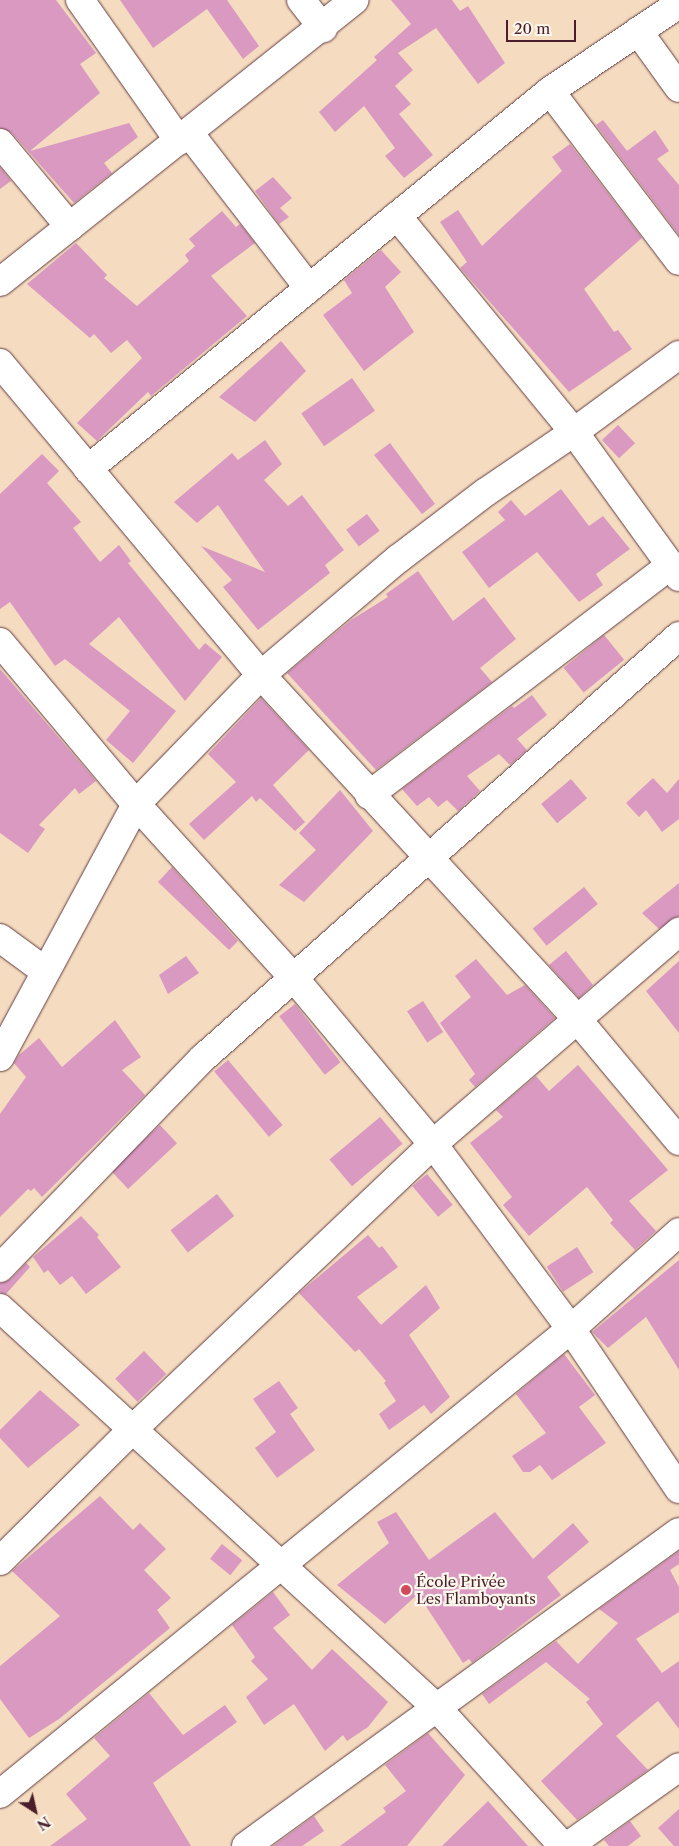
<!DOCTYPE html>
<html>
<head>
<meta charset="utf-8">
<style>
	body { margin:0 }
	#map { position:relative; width:679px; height:1846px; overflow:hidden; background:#f5dcc0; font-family:"Libre Caslon Text",serif }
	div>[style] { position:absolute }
	.building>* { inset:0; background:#d999c1; transform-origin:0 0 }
	.roads { filter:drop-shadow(0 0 1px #643b41) drop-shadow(0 0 1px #643b41) }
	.minor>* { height:28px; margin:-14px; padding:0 14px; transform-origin:14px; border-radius:14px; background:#fff }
	.dots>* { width:14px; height:14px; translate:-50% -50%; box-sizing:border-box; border:2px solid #fbf7ec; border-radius:50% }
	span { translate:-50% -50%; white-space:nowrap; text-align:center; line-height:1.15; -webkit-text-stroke:4.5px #fbf7ec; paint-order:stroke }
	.poi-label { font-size:15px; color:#4a1f2b }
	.left { translate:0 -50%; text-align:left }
	.north { position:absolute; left:10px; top:1786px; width:50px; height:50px; -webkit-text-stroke:4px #fbf7ec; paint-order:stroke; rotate:145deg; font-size:14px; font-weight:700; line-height:20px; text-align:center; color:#4a1f2b }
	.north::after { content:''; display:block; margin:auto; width:18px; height:22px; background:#4a1f2b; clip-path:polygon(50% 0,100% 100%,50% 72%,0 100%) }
	.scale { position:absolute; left:506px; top:20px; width:70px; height:22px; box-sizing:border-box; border:2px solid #4a1f2b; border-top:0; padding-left:6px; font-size:15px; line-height:18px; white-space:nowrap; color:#4a1f2b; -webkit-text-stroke:4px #fbf7ec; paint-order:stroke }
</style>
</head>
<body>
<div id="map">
	<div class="building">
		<div style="clip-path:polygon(0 0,56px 0,96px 53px,80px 64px,100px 93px,30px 151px,129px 123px,138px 137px,104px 163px,112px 173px,74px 203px,12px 133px,0 128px)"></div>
		<div style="clip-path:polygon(120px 0,227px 0,259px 46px,243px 59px,207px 9px,153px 48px)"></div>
		<div style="clip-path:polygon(391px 0,452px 0,460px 11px,468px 6px,505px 63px,478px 84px,436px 28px,398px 53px,413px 70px,395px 86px,411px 104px,399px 114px,433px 155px,404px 178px,385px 156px,395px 148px,364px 106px,335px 132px,319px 112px,377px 60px,374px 57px,411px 24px)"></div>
		<div style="clip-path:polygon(603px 120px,627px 151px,655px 130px,669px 151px,657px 159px,679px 185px,679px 235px,596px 125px)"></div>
		<div style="clip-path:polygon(570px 144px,642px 238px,584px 289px,614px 332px,618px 330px,632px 349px,569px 392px,460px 268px,467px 262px,440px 222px,458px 210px,482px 246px,562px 171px,552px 157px)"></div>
		<div style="clip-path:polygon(0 167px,11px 181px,0 189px)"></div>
		<div style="clip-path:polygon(273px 177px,292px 198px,280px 208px,289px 217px,279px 224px,255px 191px)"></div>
		<div style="clip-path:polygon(222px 211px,236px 227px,240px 224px,255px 243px,211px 276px,247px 316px,151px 396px,148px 392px,97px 441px,77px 423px,142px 358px,127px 340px,111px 353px,94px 334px,90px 338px,27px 284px,76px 243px,107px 275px,104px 278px,137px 306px,189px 261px,185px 255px,195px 246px,189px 239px)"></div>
		<div style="clip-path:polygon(381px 250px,401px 272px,385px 287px,414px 332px,364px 371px,323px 315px,352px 293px,344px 280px)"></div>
		<div style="clip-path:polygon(281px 341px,306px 371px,255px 422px,219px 397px)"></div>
		<div style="left:352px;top:378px;width:40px;height:62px;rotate:55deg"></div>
		<div style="left:618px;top:425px;width:25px;height:22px;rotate:47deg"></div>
		<div style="clip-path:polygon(265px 440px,282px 464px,264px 480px,288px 506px,302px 495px,344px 550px,325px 565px,330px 573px,258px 630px,223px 587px,232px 580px,201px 546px,265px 572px,218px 505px,197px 523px,174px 502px,232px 453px,238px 460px)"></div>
		<div style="clip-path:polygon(390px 443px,435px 504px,422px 514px,374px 455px)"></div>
		<div style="clip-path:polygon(42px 454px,59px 471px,47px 483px,81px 522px,73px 528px,100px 562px,119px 545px,131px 561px,128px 563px,199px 650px,205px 643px,222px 657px,185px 701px,119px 617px,89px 644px,176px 711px,133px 763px,106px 740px,130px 711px,65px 659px,55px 666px,10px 602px,0 609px,0 494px)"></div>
		<div style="clip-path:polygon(561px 489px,589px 526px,603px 516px,630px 549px,596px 574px,603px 585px,579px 602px,537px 552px,489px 588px,462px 552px,505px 520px,498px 512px,511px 500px,525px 516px)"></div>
		<div style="left:367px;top:514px;width:21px;height:26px;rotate:53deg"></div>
		<div style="clip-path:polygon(418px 571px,453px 621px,484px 597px,516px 639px,480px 668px,492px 682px,376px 770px,287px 673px,351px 620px,388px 597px,386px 594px)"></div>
		<div style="left:604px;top:635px;width:32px;height:52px;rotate:51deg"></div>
		<div style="clip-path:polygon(0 669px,96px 781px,79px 794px,75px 788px,39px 825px,45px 829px,28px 853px,0 833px)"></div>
		<div style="clip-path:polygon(532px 695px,547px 715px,517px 739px,527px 750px,510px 765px,499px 754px,467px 776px,480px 791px,458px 811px,447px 800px,438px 807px,429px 797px,417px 806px,402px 789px,512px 706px,514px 708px)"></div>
		<div style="clip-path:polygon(261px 698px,309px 750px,273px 785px,305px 822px,295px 831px,260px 798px,256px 802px,252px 796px,204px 840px,189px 824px,236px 782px,208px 754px)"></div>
		<div style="clip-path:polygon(653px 778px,667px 793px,679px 779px,679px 819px,662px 832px,646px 810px,639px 817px,626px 803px)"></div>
		<div style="left:571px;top:779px;width:25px;height:39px;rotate:50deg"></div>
		<div style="clip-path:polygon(340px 790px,373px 831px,304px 902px,279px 885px,316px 850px,299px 833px)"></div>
		<div style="clip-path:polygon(172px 867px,238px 941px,229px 950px,158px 882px)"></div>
		<div style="clip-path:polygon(679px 883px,679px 916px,659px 929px,642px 913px)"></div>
		<div style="left:584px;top:887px;width:22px;height:66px;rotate:51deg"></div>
		<div style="clip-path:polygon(566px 951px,593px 985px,579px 998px,549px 965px)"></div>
		<div style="clip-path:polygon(186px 956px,199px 973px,168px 994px,159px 975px)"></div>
		<div style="clip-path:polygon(476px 959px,507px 995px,525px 985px,555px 1018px,475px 1087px,469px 1080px,475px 1074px,440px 1023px,471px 997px,455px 976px)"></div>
		<div style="clip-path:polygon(679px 961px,679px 1033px,646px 991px)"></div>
		<div style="left:423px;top:1001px;width:37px;height:19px;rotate:57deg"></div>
		<div style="left:295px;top:1004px;width:74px;height:20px;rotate:52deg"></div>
		<div style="clip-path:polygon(115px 1020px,141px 1057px,122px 1070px,145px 1095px,42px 1197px,34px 1188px,31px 1191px,28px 1189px,0 1217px,0 1114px,26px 1077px,14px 1063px,19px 1055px,39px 1038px,62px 1067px)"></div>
		<div style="left:228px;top:1060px;width:85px;height:18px;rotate:50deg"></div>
		<div style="clip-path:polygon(578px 1065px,668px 1170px,629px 1201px,656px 1231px,635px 1250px,610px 1223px,613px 1220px,587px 1187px,529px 1236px,503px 1205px,512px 1197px,470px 1143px,503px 1117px,496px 1110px,536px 1076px,549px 1091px)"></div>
		<div style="left:380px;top:1117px;width:35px;height:66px;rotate:50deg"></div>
		<div style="left:160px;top:1125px;width:25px;height:67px;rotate:47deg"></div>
		<div style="left:427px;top:1174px;width:40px;height:19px;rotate:50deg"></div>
		<div style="left:217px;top:1194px;width:28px;height:59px;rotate:52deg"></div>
		<div style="clip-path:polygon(81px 1216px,99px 1235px,97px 1237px,121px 1267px,86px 1294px,72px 1276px,60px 1285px,48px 1270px,44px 1273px,33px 1257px)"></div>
		<div style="clip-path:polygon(368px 1235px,379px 1248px,382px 1246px,398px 1267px,357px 1297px,381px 1325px,426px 1285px,440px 1308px,409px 1335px,450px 1397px,431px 1414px,424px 1405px,389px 1430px,379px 1414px,396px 1401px,384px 1383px,386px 1381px,359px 1349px,355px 1352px,299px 1293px)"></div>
		<div style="left:577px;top:1247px;width:30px;height:36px;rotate:57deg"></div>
		<div style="clip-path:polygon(679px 1260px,679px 1370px,646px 1317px,608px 1348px,592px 1332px)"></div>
		<div style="clip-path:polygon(26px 1263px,30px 1267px,6px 1294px,0 1293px,0 1283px,11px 1279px)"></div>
		<div style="left:144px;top:1351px;width:32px;height:40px;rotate:46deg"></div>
		<div style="clip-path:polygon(564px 1354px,595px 1395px,579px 1407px,606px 1443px,552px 1480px,540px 1465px,530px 1472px,523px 1472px,512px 1456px,546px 1433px,516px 1394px)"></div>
		<div style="clip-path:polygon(279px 1381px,298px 1408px,290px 1414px,315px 1450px,277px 1478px,255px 1448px,276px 1432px,253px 1399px)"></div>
		<div style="clip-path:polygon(40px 1390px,80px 1425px,28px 1468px,0 1438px,0 1430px)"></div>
		<div style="clip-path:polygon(100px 1496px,133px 1530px,140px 1523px,166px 1549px,144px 1570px,171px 1598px,157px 1610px,170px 1628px,59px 1719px,29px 1738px,0 1699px,0 1666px,60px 1616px,12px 1571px)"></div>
		<div style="clip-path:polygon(396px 1512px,429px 1560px,495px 1512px,533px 1559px,573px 1523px,589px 1542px,547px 1577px,561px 1595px,472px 1663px,469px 1659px,463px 1663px,418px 1594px,385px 1624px,337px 1585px,389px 1543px,377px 1522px)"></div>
		<div style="left:222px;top:1544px;width:26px;height:19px;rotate:39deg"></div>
		<div style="clip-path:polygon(679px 1551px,679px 1564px,670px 1570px,679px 1587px,679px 1612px,636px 1639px,662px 1673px,679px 1661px,679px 1729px,658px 1701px,616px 1736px,648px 1770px,577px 1820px,541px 1781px,603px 1724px,586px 1702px,590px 1699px,546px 1662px,489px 1704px,482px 1694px,556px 1641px,578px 1664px,618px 1623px,599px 1609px)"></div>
		<div style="clip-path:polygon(273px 1592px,290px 1615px,273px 1628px,312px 1670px,332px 1649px,388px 1702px,368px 1727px,347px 1741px,343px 1735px,325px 1751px,294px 1704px,264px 1725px,246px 1697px,268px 1679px,251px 1661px,255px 1657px,232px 1625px)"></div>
		<div style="clip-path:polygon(149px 1693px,183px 1735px,225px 1705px,237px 1722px,153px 1783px,191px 1846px,50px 1846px,87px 1819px,66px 1794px,110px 1756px,94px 1738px)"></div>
		<div style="clip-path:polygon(428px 1733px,465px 1775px,407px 1846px,340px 1846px,386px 1812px,383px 1808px,406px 1791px,385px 1765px)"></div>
		<div style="clip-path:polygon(488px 1801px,528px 1846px,442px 1846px)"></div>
		<div style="clip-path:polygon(679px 1809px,679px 1846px,674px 1846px,658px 1828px)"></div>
		<div style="clip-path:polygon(314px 1816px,324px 1831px,302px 1846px,273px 1846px)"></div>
		<div style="clip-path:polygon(630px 1821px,641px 1836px,628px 1846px,609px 1846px,604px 1840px)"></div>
	</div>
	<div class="roads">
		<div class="minor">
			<div style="left:80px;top:0;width:172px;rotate:54.9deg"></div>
			<div style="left:301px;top:0;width:36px;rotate:52deg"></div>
			<div style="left:638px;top:31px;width:70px;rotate:54.3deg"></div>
			<div style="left:550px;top:91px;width:213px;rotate:52.8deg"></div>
			<div style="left:189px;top:133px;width:196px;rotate:52.3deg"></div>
			<div style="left:0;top:143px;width:109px;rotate:50.2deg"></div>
			<div style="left:397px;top:216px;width:279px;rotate:50.7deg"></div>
			<div style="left:574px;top:432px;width:179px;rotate:54.1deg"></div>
			<div style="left:0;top:282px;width:453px;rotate:-38.5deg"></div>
			<div style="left:0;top:363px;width:407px;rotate:50.1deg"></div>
			<div style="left:261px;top:675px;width:467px;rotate:47.4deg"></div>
			<div style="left:577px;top:1019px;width:159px;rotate:50.1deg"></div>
			<div style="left:88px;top:469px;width:597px;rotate:-39.29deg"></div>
			<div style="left:550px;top:91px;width:156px;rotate:-34deg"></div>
			<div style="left:0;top:642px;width:212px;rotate:50deg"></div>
			<div style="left:136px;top:804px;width:235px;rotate:47.8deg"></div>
			<div style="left:294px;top:978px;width:217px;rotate:50.1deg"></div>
			<div style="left:433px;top:1144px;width:231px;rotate:53.3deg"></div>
			<div style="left:571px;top:1329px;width:193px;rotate:56deg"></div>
			<div style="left:369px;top:795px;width:380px;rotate:-37.3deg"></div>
			<div style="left:0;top:938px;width:56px;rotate:36.3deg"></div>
			<div style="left:0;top:1057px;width:287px;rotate:-61.7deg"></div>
			<div style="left:136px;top:804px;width:180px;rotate:-45.9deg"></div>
			<div style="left:261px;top:675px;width:180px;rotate:-40.3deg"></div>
			<div style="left:398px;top:559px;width:111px;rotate:-37.3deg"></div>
			<div style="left:486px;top:492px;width:107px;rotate:-34.3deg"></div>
			<div style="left:574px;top:432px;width:130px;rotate:-36.3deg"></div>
			<div style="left:0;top:1268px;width:292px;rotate:-46deg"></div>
			<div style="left:203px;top:1058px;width:636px;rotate:-41.56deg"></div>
			<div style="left:0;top:1308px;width:592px;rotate:42.47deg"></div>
			<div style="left:437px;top:1708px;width:187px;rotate:47.6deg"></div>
			<div style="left:0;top:1561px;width:187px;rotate:-44.8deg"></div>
			<div style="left:133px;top:1429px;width:414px;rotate:-43.5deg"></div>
			<div style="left:433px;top:1144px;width:325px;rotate:-40.8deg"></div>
			<div style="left:0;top:1794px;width:736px;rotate:-39.16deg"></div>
			<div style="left:571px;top:1329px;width:145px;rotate:-41.9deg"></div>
			<div style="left:246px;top:1846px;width:535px;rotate:-35.95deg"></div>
			<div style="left:568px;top:1846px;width:136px;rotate:-35.4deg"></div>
		</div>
	</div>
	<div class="dots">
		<div style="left:406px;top:1590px;background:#d1495b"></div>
	</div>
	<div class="poi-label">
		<span class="left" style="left:416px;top:1590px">École Privée<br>Les Flamboyants</span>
	</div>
	<div class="north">N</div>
	<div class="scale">20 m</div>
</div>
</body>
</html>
